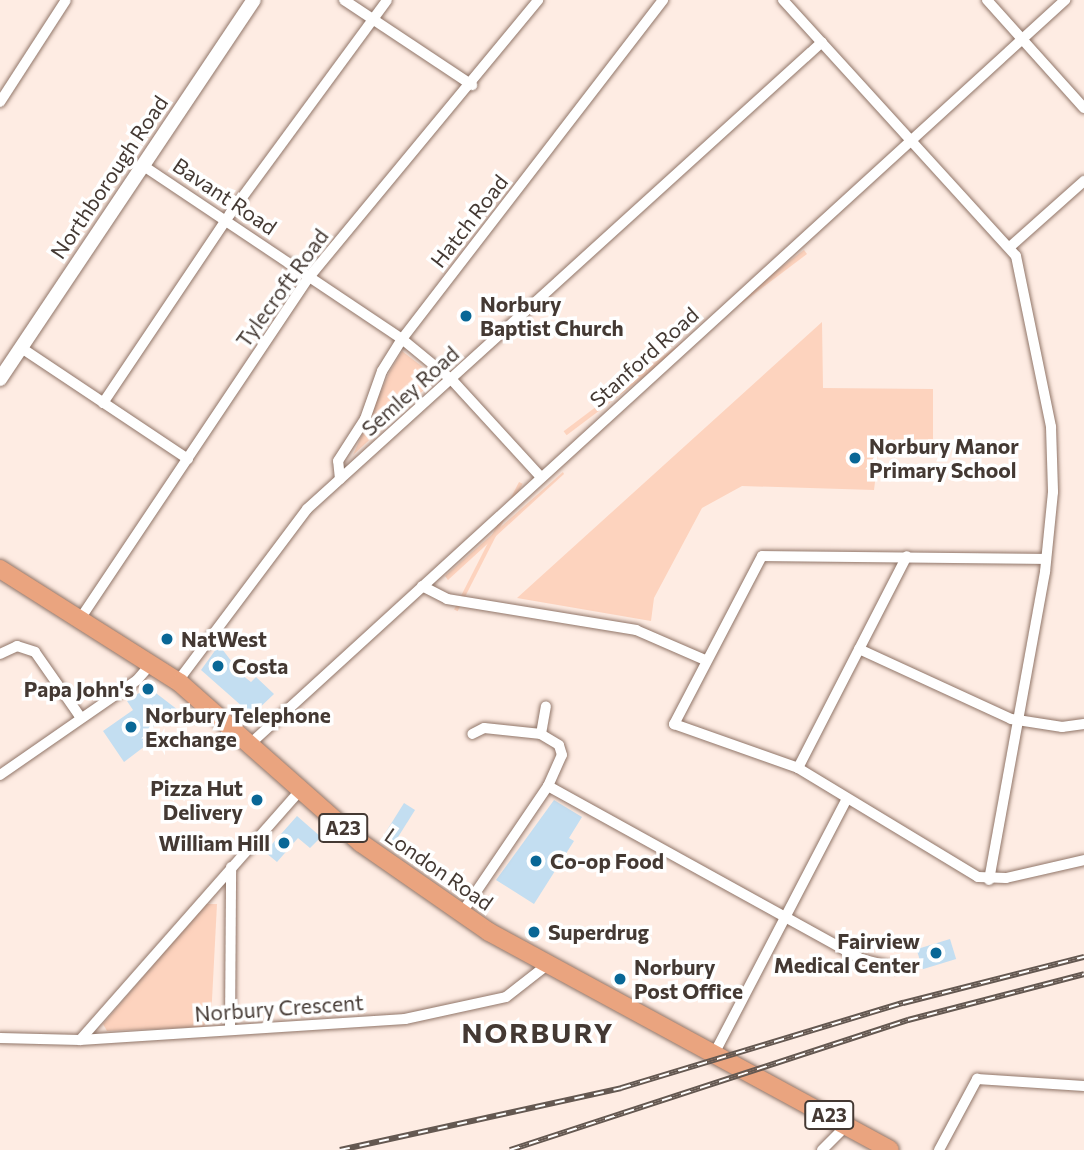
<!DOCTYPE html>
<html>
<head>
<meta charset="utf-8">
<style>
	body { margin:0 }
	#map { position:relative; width:1084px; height:1150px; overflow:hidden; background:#feece3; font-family:Commissioner,sans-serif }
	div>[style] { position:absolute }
	.green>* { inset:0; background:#fdd3be; transform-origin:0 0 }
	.building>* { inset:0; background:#c3def1; transform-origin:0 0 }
	.roads { filter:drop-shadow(0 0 2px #907568) drop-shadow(0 0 2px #907568) }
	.minor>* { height:10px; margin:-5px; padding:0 5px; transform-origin:5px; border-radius:5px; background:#fff }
	.tertiary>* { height:14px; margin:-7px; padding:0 7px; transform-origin:7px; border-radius:7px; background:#fff }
	.trunk>* { height:18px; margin:-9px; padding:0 9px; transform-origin:9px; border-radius:9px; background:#eaa47f }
	.rail>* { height:6px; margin-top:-3px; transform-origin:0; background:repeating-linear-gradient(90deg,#fff 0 10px,#645851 0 20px); box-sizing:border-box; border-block:2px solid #645851 }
	.dots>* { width:19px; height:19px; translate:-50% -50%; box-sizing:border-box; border:4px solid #fff; border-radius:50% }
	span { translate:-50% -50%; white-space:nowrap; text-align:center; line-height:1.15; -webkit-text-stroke:7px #fff; paint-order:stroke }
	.shield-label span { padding:2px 5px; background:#fff; border:2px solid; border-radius:5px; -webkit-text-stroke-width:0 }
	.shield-label { font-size:19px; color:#443933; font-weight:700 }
	.street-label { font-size:21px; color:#443933 }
	.poi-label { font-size:21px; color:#443933; font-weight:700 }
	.left { translate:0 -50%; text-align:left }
	.right { translate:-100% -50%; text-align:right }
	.district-label { font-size:28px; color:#443933; font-weight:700; letter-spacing:2px }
</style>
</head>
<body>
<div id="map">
	<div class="green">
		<div style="left:804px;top:250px;width:5px;height:301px;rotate:53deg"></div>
		<div style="clip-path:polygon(822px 322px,823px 388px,933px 389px,933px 442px,880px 442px,874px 490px,742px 486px,702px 508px,654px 598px,651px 621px,517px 598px)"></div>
		<div style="clip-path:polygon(402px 351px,437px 378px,353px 455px,389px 373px)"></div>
		<div style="clip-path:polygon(563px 472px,564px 474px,448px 580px,445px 576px)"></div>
		<div style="left:519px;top:482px;width:4px;height:143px;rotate:27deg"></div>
		<div style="clip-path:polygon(205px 904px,217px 904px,211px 1019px,202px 1027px,107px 1031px,103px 1024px)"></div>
	</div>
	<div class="building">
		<div style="clip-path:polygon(219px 645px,242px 675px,251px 682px,256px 677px,274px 694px,252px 715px,201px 670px)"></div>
		<div style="clip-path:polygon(148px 687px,178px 710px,143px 734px,149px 743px,124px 762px,103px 731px,133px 710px,127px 701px)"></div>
		<div style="clip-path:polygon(554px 800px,582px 817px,569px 838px,574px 841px,534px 904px,496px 880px)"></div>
		<div style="left:404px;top:803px;width:13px;height:38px;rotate:32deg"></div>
		<div style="clip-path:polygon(297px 816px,321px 837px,310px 848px,298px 838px,277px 862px,265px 852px)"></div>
		<div style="left:950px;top:939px;width:21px;height:35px;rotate:73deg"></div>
	</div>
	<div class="roads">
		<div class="minor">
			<div style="left:344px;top:0;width:154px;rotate:33.6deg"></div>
			<div style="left:783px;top:0;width:346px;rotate:47.7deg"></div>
			<div style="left:1016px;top:256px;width:175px;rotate:78.4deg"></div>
			<div style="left:1051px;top:427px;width:65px;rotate:88.2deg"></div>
			<div style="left:1053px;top:492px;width:80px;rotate:95.7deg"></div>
			<div style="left:1045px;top:572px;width:313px;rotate:100.3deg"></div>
			<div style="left:987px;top:0;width:145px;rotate:48.1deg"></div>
			<div style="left:0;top:102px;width:121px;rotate:-57.1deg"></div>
			<div style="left:142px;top:165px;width:313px;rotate:33.8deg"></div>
			<div style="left:402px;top:339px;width:65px;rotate:39.4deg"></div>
			<div style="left:452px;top:380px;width:132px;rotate:47.5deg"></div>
			<div style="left:1011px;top:246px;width:98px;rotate:-41.7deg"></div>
			<div style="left:20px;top:347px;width:202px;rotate:33.7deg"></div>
			<div style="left:103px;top:403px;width:228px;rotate:-56.1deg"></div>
			<div style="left:230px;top:214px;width:265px;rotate:-53.7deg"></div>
			<div style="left:340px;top:479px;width:18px;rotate:-96deg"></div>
			<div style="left:338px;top:461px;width:50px;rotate:-57.3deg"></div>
			<div style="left:365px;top:419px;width:51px;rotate:-70.5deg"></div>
			<div style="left:382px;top:371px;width:38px;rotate:-58deg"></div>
			<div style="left:402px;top:339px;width:428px;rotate:-52.4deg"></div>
			<div style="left:1046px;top:559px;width:284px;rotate:-179.4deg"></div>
			<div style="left:762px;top:556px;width:190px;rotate:117.6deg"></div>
			<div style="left:674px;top:724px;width:132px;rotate:19.5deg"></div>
			<div style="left:798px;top:768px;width:210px;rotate:31.2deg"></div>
			<div style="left:978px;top:877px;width:28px;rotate:2deg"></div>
			<div style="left:1006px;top:878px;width:80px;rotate:-13deg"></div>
			<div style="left:422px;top:586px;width:28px;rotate:27deg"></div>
			<div style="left:447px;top:599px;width:192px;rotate:9.3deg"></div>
			<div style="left:636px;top:630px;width:75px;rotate:23.5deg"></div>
			<div style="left:82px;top:616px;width:409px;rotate:-56.2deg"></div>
			<div style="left:310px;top:276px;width:358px;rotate:-50.4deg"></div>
			<div style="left:859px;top:649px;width:167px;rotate:24.7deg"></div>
			<div style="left:1011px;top:719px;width:52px;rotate:8.9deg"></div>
			<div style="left:1062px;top:727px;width:22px;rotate:-8deg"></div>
			<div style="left:0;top:654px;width:19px;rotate:-25deg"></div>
			<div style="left:17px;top:646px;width:19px;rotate:18deg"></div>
			<div style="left:35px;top:652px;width:80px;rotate:55.1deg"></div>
			<div style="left:178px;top:681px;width:215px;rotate:-53.1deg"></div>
			<div style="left:307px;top:509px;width:695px;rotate:-42.2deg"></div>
			<div style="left:541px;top:734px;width:28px;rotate:-80deg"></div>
			<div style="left:250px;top:744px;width:1104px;rotate:-42.39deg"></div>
			<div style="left:798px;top:768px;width:238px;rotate:-62.8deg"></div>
			<div style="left:0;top:775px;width:167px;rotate:-34.7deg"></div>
			<div style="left:137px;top:680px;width:23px;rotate:-49deg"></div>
			<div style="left:548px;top:786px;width:358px;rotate:28.9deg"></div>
			<div style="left:861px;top:959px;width:33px;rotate:14deg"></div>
			<div style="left:461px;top:914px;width:155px;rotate:-55.8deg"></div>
			<div style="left:548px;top:786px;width:34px;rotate:-66deg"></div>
			<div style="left:562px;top:755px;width:10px;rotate:-107deg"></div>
			<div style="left:559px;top:745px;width:21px;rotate:-149deg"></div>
			<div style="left:541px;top:734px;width:57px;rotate:-174deg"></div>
			<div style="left:484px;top:728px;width:13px;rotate:153deg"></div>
			<div style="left:230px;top:1030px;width:163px;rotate:-89.6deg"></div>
			<div style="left:0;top:1038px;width:80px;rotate:1.4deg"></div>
			<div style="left:80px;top:1040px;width:326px;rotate:-3.7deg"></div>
			<div style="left:405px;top:1019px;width:103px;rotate:-12.3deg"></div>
			<div style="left:506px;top:997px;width:52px;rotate:-38deg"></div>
			<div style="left:80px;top:1040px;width:331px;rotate:-48.6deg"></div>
			<div style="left:714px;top:1054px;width:288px;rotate:-62.5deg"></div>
			<div style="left:822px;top:1150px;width:35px;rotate:-45deg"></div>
			<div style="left:939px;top:1150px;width:81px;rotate:-61.8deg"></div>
			<div style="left:977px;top:1079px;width:107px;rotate:3.7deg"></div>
		</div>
		<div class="tertiary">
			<div style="left:0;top:379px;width:456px;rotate:-56.2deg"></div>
		</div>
		<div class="trunk">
			<div style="left:0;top:569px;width:213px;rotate:32.3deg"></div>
			<div style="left:180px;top:683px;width:242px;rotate:41.5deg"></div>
			<div style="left:361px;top:843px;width:156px;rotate:34.8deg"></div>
			<div style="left:489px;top:932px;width:456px;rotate:28.5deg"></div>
		</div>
	</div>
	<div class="rail">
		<div style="left:340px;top:1150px;width:288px;rotate:-12.4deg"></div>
		<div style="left:621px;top:1088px;width:295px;rotate:-16.8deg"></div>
		<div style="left:903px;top:1003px;width:187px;rotate:-14.3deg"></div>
		<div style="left:510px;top:1150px;width:419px;rotate:-18.1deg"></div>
		<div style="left:908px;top:1020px;width:182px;rotate:-14.6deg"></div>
	</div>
	<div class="dots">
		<div style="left:466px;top:316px;background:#096796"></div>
		<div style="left:855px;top:458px;background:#096796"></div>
		<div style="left:167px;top:639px;background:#096796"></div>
		<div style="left:218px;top:666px;background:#096796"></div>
		<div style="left:148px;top:689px;background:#096796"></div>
		<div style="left:131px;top:727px;background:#096796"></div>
		<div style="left:257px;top:800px;background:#096796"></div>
		<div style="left:284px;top:843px;background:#096796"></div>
		<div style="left:536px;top:861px;background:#096796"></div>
		<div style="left:534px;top:932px;background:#096796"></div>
		<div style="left:936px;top:953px;background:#096796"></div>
		<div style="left:620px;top:979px;background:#096796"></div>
	</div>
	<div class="shield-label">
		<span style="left:343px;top:828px">A23</span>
		<span style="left:829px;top:1115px">A23</span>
	</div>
	<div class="street-label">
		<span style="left:109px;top:177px;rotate:-56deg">Northborough Road</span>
		<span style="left:225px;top:196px;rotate:34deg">Bavant Road</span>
		<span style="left:469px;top:221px;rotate:-52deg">Hatch Road</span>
		<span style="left:282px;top:288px;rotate:-54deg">Tylecroft Road</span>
		<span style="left:644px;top:357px;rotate:-42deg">Stanford Road</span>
		<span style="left:410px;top:391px;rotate:-42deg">Semley Road</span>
		<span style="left:439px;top:869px;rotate:35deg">London Road</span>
		<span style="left:279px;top:1008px;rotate:-4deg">Norbury Crescent</span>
	</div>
	<div class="poi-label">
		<span class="left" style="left:480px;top:316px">Norbury<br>Baptist Church</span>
		<span class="left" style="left:869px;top:458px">Norbury Manor<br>Primary School</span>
		<span class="left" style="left:181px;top:639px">NatWest</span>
		<span class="left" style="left:232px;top:666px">Costa</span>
		<span class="right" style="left:134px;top:689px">Papa John's</span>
		<span class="left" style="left:145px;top:727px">Norbury Telephone<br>Exchange</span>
		<span class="right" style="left:243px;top:800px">Pizza Hut<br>Delivery</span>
		<span class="right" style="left:270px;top:843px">William Hill</span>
		<span class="left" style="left:550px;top:861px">Co-op Food</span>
		<span class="left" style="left:548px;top:932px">Superdrug</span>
		<span class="right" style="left:920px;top:953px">Fairview<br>Medical Center</span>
		<span class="left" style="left:634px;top:979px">Norbury<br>Post Office</span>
	</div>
	<div class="district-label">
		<span style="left:538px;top:1032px">NORBURY</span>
	</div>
</div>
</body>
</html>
